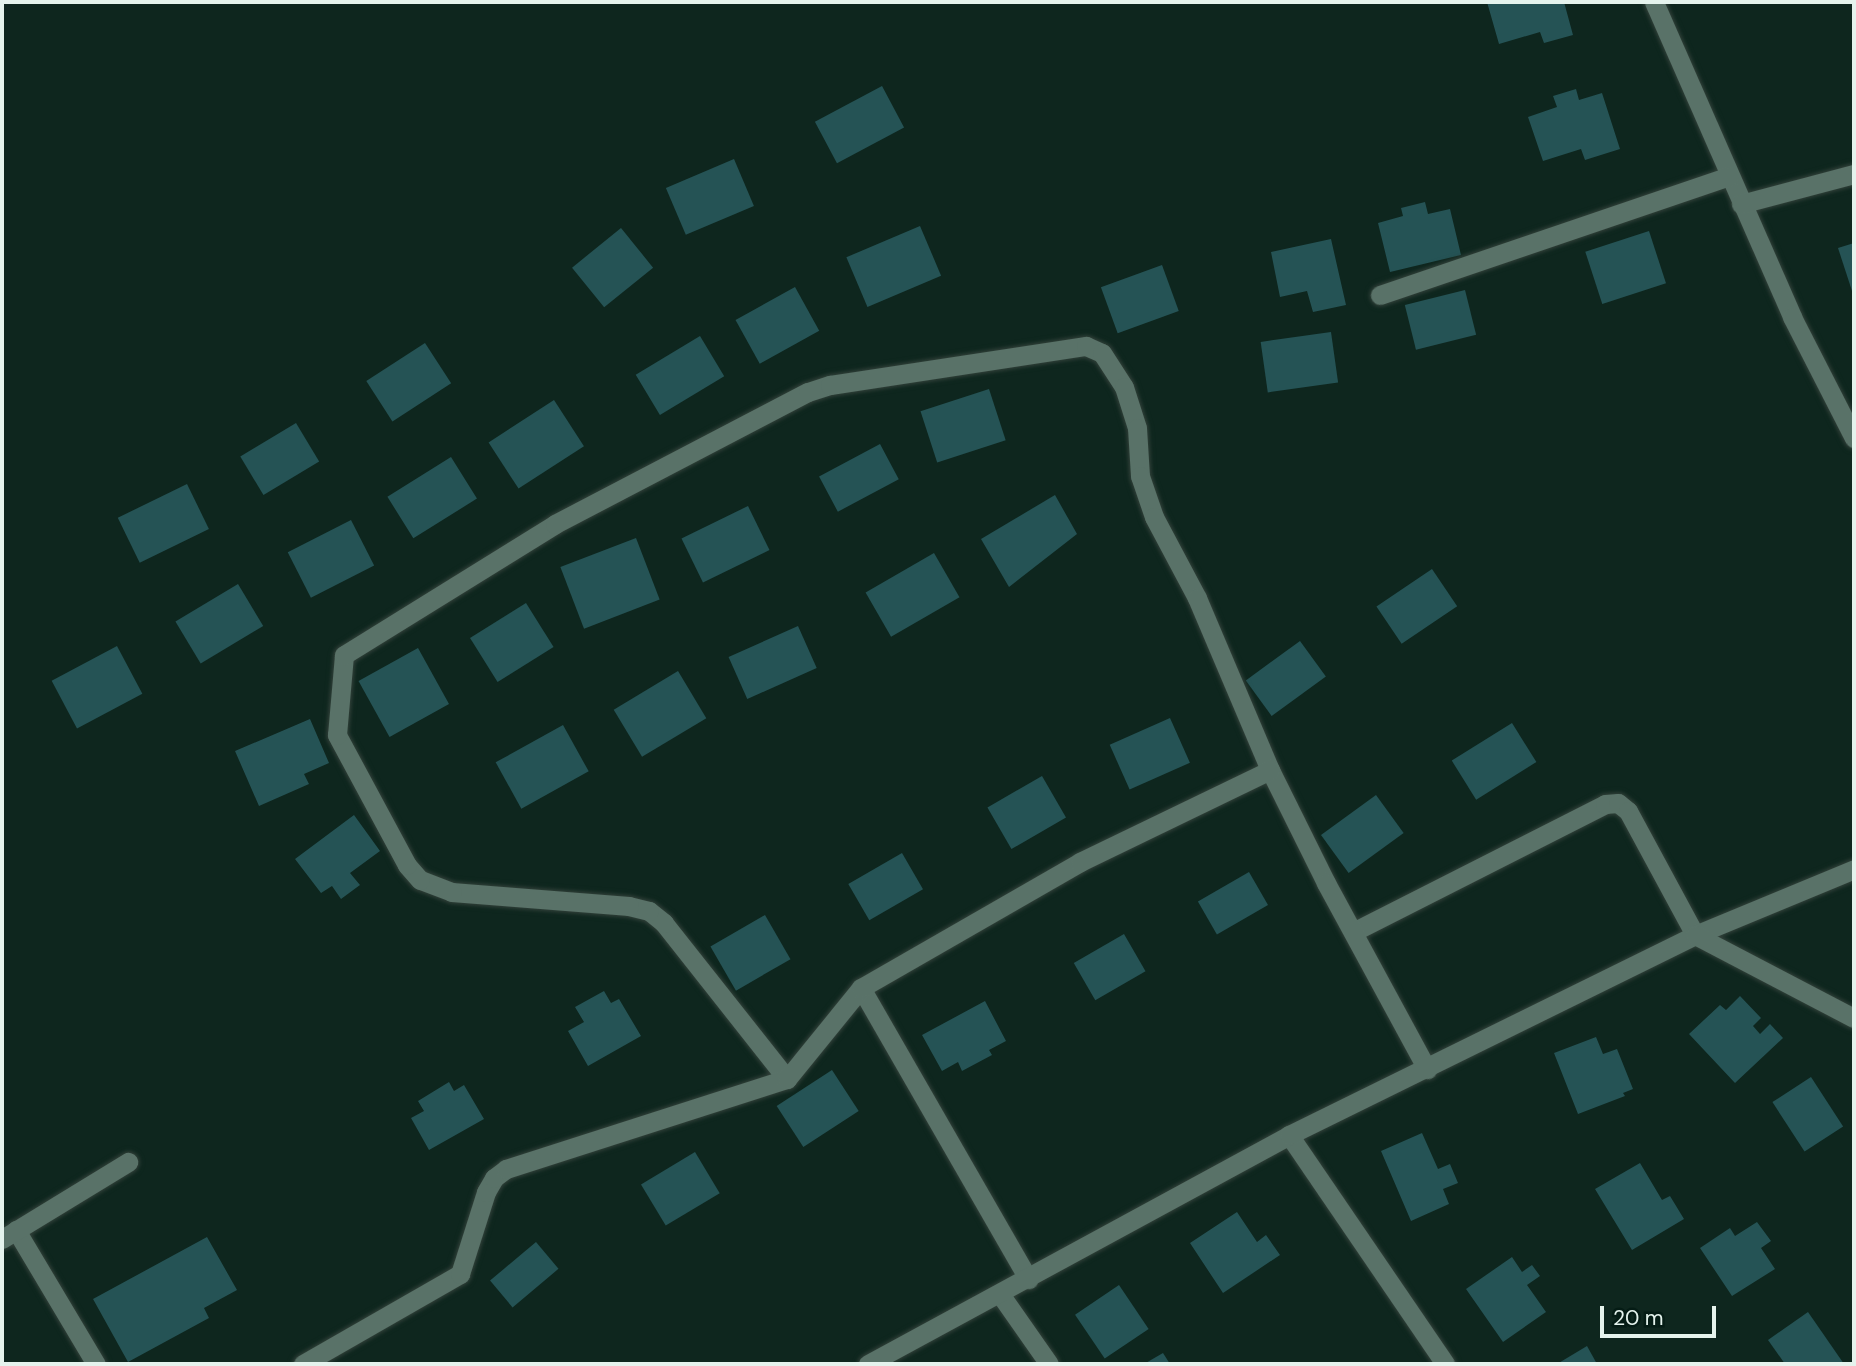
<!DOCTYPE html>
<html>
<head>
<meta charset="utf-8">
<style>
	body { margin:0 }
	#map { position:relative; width:1856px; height:1366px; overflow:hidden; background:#0e261e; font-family:"DM Sans",sans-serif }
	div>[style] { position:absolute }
	.building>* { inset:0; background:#255355; transform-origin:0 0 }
	.roads { filter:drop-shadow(0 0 2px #32413a) drop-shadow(0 0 2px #32413a) }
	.minor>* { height:19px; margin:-9.5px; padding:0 9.5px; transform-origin:9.5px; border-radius:9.5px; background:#597268 }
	span { translate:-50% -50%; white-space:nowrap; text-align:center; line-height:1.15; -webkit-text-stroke:5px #051c15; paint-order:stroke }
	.frame { position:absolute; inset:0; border:4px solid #e5f3ed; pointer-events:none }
	.scale { position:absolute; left:1600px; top:1306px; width:116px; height:32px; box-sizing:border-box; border:4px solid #e5f3ed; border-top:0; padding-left:9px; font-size:21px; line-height:24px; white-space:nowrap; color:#e5f3ed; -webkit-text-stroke:5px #051c15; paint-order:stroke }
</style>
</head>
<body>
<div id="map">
	<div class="building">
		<div style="clip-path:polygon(1487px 2px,1564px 2px,1573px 35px,1544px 43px,1540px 32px,1499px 44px)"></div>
		<div style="left:882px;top:86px;width:47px;height:76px;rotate:62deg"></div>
		<div style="clip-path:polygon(1576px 89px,1579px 100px,1602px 93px,1620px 149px,1585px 160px,1581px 149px,1543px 161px,1528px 117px,1557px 107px,1553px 96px)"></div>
		<div style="left:734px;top:159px;width:51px;height:74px;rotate:67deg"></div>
		<div style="clip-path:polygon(1425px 202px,1428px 214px,1450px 209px,1461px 255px,1390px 272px,1378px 223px,1403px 216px,1401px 208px)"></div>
		<div style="left:920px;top:226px;width:54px;height:80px;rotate:67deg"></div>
		<div style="left:621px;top:228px;width:51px;height:63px;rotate:51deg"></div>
		<div style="left:1649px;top:231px;width:55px;height:67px;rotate:72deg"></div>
		<div style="clip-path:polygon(1331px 239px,1346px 305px,1313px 312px,1307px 291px,1280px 297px,1271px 252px)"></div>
		<div style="clip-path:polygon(1854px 243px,1854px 297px,1838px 248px)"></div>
		<div style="left:1162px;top:265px;width:49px;height:65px;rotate:70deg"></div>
		<div style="left:795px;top:287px;width:50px;height:68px;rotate:61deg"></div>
		<div style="left:1465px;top:290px;width:46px;height:62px;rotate:76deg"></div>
		<div style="left:1331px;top:332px;width:51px;height:71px;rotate:82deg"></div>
		<div style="left:700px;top:336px;width:47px;height:75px;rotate:59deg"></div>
		<div style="left:425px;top:343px;width:48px;height:70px;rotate:57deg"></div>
		<div style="left:989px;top:389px;width:54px;height:72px;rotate:72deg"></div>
		<div style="left:554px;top:400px;width:55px;height:78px;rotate:57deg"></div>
		<div style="left:296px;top:423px;width:45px;height:65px;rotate:59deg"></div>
		<div style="left:880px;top:444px;width:40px;height:69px;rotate:62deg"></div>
		<div style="left:451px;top:457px;width:49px;height:75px;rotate:58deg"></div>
		<div style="left:187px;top:484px;width:50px;height:77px;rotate:64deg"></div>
		<div style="clip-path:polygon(1055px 495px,1077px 534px,1009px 587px,981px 539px)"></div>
		<div style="left:748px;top:506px;width:49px;height:74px;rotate:64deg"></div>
		<div style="left:351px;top:520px;width:51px;height:71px;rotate:63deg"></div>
		<div style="left:636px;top:538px;width:66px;height:81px;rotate:69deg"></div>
		<div style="left:934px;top:553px;width:51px;height:79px;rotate:60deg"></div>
		<div style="left:1432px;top:569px;width:45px;height:67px;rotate:56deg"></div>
		<div style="left:238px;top:584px;width:49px;height:73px;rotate:59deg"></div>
		<div style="left:526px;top:603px;width:52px;height:66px;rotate:58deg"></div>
		<div style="left:798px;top:626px;width:46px;height:76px;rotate:66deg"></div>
		<div style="left:1300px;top:641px;width:44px;height:67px;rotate:54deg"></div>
		<div style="left:117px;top:646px;width:54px;height:74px;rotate:62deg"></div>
		<div style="left:418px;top:648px;width:64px;height:68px;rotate:61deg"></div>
		<div style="left:678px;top:671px;width:55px;height:75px;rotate:59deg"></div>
		<div style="left:1170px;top:718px;width:49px;height:66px;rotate:66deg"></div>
		<div style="clip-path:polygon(310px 719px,329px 763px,304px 774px,309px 784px,259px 806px,235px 751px)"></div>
		<div style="left:1512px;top:723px;width:46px;height:71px;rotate:58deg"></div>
		<div style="left:563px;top:725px;width:53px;height:77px;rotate:61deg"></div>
		<div style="left:1042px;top:776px;width:48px;height:63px;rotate:60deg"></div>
		<div style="left:1376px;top:795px;width:47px;height:68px;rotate:54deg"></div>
		<div style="clip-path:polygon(354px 815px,380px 851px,350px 873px,360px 885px,341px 899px,332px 886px,321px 893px,295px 859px)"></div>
		<div style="left:902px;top:853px;width:42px;height:62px;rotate:60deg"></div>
		<div style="left:1249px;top:872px;width:38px;height:59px;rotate:60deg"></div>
		<div style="left:765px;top:915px;width:51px;height:63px;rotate:60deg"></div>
		<div style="left:1124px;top:934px;width:43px;height:58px;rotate:60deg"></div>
		<div style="clip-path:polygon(604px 991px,611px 1003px,619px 999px,641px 1036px,588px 1066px,568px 1031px,584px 1022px,575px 1007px)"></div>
		<div style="clip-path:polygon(1740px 996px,1761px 1018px,1753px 1026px,1760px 1034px,1770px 1024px,1783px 1038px,1735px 1083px,1689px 1034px,1720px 1005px,1726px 1010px)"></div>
		<div style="clip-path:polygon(985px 1001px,1006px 1041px,989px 1050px,992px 1055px,962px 1071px,958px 1062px,942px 1071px,922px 1035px)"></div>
		<div style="clip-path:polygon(1596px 1037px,1603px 1054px,1617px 1049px,1633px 1089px,1623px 1093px,1625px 1096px,1578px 1114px,1554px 1053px)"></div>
		<div style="left:832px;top:1070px;width:49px;height:66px;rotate:57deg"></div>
		<div style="left:1811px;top:1077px;width:59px;height:46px;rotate:57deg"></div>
		<div style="clip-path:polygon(449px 1082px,454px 1091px,464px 1085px,484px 1119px,429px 1150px,411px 1118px,424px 1111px,418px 1101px)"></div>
		<div style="clip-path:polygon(1422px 1133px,1438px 1169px,1450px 1164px,1458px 1183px,1443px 1189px,1449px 1204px,1411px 1221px,1381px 1151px)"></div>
		<div style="left:695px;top:1152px;width:48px;height:63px;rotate:59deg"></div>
		<div style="clip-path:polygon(1640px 1163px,1662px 1200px,1670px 1196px,1684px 1219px,1632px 1250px,1595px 1189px)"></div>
		<div style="clip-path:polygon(1237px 1212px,1257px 1242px,1266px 1235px,1280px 1255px,1223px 1293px,1190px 1243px)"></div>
		<div style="clip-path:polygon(1757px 1222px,1771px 1241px,1761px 1248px,1775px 1269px,1732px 1296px,1700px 1248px,1730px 1228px,1735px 1236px)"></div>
		<div style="clip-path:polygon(207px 1237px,237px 1290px,204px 1308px,209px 1318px,128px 1362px,93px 1299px)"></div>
		<div style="left:536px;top:1242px;width:35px;height:60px;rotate:50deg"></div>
		<div style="clip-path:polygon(1512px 1257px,1522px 1272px,1532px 1265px,1540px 1276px,1527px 1285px,1546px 1312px,1503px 1342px,1466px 1289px)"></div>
		<div style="left:1119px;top:1285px;width:53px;height:53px;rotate:56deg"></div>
		<div style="clip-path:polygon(1808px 1312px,1844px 1364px,1785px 1364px,1768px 1340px)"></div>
		<div style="clip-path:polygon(1587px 1346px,1597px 1364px,1557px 1364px)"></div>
		<div style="clip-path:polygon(1163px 1353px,1170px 1364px,1144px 1364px)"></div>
	</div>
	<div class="roads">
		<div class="minor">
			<div style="left:1654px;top:2px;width:344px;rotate:66.3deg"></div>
			<div style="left:1792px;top:317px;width:136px;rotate:62.9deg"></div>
			<div style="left:1741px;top:204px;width:117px;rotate:-14.9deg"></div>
			<div style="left:1380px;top:295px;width:369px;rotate:-18.8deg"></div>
			<div style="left:1353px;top:932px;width:283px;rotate:-26.9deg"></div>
			<div style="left:1605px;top:804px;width:13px;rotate:-4deg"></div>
			<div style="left:1618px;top:803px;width:13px;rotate:39deg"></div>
			<div style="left:1628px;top:811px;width:141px;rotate:61.6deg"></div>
			<div style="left:1695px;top:935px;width:172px;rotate:-22.5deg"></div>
			<div style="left:861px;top:988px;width:336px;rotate:60.1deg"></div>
			<div style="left:787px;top:1079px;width:199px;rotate:-128.3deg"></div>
			<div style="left:664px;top:923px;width:19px;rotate:-141deg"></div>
			<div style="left:649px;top:911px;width:21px;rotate:-166deg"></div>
			<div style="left:629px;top:906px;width:178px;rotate:-175.5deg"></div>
			<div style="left:452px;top:892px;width:34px;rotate:-159deg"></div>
			<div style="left:420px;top:880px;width:20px;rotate:-131deg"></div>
			<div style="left:407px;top:865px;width:148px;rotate:-118.3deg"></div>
			<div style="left:337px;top:735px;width:80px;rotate:-85deg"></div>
			<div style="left:344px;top:655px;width:248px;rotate:-31.8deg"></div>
			<div style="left:555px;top:524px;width:285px;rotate:-27.6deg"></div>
			<div style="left:808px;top:392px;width:23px;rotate:-18deg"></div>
			<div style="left:830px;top:385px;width:259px;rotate:-8.7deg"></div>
			<div style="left:1086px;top:346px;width:17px;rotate:24deg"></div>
			<div style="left:1102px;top:353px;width:40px;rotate:57.1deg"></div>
			<div style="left:1124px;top:387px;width:43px;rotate:72.4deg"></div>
			<div style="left:1137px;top:428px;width:48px;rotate:86.4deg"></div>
			<div style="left:1140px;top:476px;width:43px;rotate:71.1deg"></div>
			<div style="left:1154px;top:517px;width:92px;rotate:62deg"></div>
			<div style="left:1197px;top:598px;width:187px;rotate:67deg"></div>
			<div style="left:1270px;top:770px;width:126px;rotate:63.6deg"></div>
			<div style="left:1326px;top:883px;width:212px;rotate:61.5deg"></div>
			<div style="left:1289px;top:1135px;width:277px;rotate:55.7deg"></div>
			<div style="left:16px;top:1230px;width:156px;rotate:59.2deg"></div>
			<div style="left:2px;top:1239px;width:148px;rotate:-31.4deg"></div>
			<div style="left:1000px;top:1294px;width:85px;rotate:55deg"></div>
			<div style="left:303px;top:1364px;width:181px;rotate:-29.8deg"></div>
			<div style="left:460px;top:1274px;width:86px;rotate:-72.4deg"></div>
			<div style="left:486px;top:1192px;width:16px;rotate:-60deg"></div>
			<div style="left:494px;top:1178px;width:15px;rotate:-37deg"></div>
			<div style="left:506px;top:1169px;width:295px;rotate:-17.8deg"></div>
			<div style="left:787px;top:1079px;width:117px;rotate:-50.9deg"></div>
			<div style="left:861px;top:988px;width:253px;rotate:-29.9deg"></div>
			<div style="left:1080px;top:862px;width:211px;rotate:-25.8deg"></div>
			<div style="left:868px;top:1364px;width:479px;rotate:-28.5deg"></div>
			<div style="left:1289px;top:1135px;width:453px;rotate:-26.2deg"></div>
			<div style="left:1695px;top:935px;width:179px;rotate:27.6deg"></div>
		</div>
	</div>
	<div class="frame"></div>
	<div class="scale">20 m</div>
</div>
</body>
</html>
